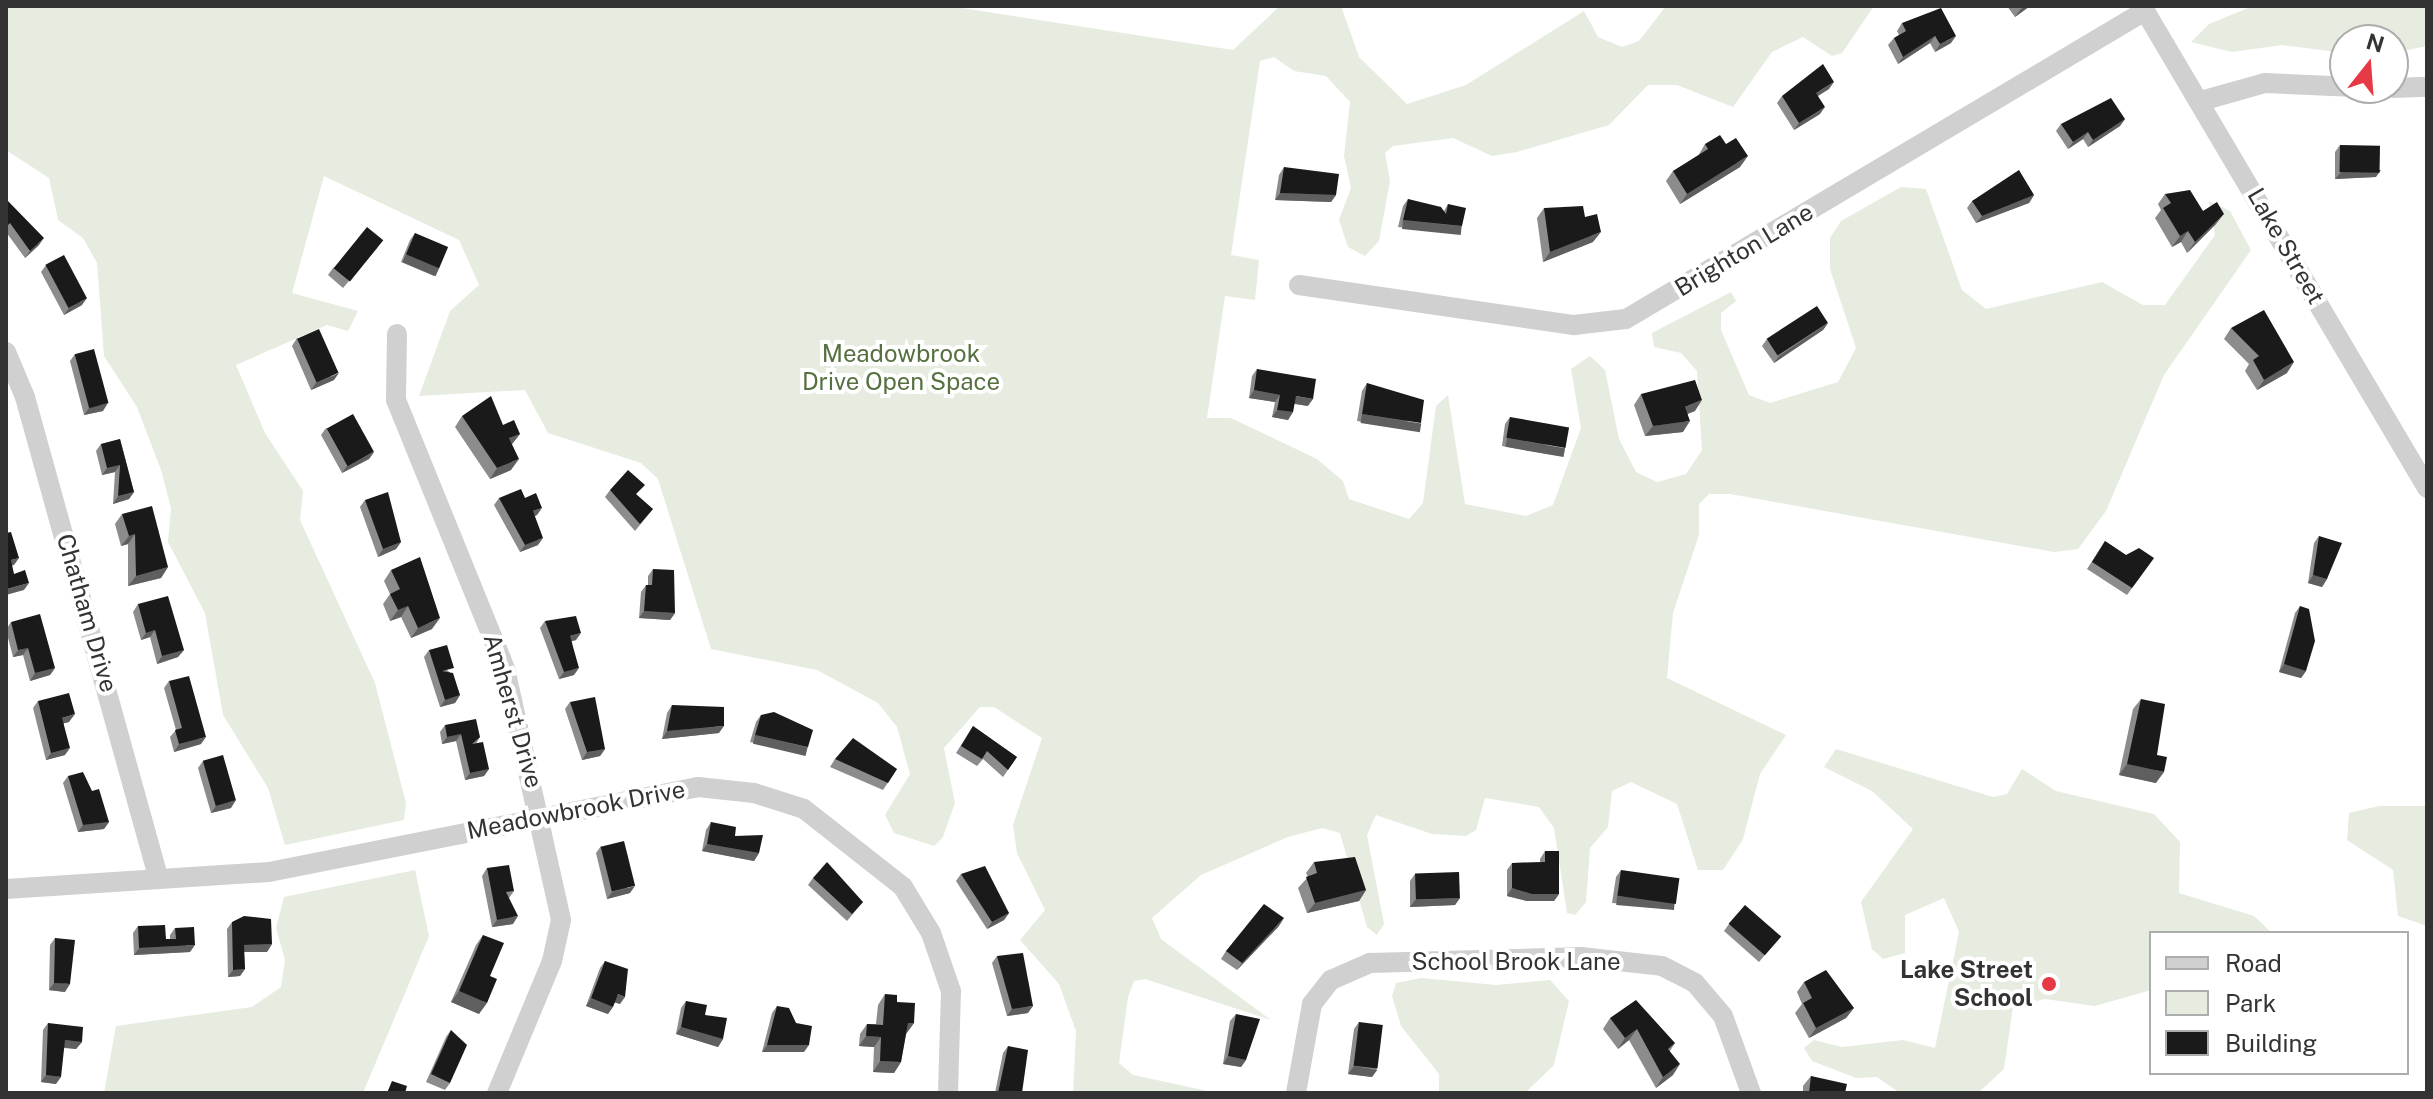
<!DOCTYPE html>
<html>
<head>
<meta charset="utf-8">
<style>
	body { margin:0 }
	#map { position:relative; width:2433px; height:1099px; overflow:hidden; background:#fff; font-family:"Public Sans",sans-serif }
	div>[style] { position:absolute }
	.green>* { inset:0; background:#e6ecdf }
	.minor>* { height:20px; margin:-10px; padding:0 10px; transform-origin:10px; border-radius:10px; background:#d0d0d0 }
	.wall>* { inset:0; background:#8c8c8c }
	.shaded-wall>* { inset:0; background:#5f5f5f; transform-origin:0 0 }
	.building>* { inset:0; background:#1a1a1a; transform-origin:0 0 }
	.dots>* { width:22px; height:22px; translate:-50% -50%; box-sizing:border-box; border:4px solid #fff; border-radius:50% }
	span { translate:-50% -50%; white-space:nowrap; text-align:center; line-height:1.15; -webkit-text-stroke:8px #fff; paint-order:stroke }
	.street-label { font-size:24px; color:#333 }
	.park-label { font-size:24px; color:#56703f }
	.poi-label { font-size:24px; color:#333; font-weight:700 }
	.right { translate:-100% -50%; text-align:right }
	.frame { position:absolute; inset:0; border:8px solid #333; pointer-events:none }
	.legend { position:absolute; left:2149px; top:931px; width:260px; height:144px; box-sizing:border-box; background:#fff; border:2px solid #adadad; margin:0; padding:10px 14px; list-style:none; font-size:24px; color:#333 }
	.legend li { display:flex; align-items:center; gap:16px; height:40px }
	.legend b { width:40px; border:2px solid #adadad }
	.north { position:absolute; left:2329px; top:24px; width:80px; height:80px; box-sizing:border-box; background:#fff; border:2px solid #adadad; border-radius:50%; rotate:17deg; font-size:22px; font-weight:700; line-height:32px; text-align:center; color:#333 }
	.north::after { content:''; display:block; margin:auto; width:28px; height:36px; background:#e63946; clip-path:polygon(50% 0,100% 100%,50% 72%,0 100%) }
</style>
</head>
<body>
<div id="map">
	<div class="green">
		<div style="clip-path:polygon(6px 6px,949px 6px,1233px 50px,1280px 6px,1341px 6px,1359px 57px,1407px 104px,1466px 85px,1584px 11px,1598px 37px,1622px 47px,1639px 41px,1666px 6px,1874px 6px,1842px 53px,1832px 56px,1803px 37px,1772px 52px,1733px 107px,1677px 85px,1648px 85px,1609px 125px,1517px 152px,1492px 156px,1453px 138px,1393px 146px,1385px 153px,1390px 181px,1379px 241px,1365px 256px,1348px 247px,1339px 220px,1351px 188px,1344px 156px,1350px 102px,1326px 76px,1294px 71px,1274px 57px,1260px 61px,1231px 255px,1259px 260px,1255px 300px,1225px 296px,1207px 418px,1231px 418px,1317px 459px,1343px 481px,1349px 499px,1409px 519px,1423px 503px,1436px 406px,1448px 395px,1465px 504px,1526px 516px,1553px 505px,1581px 428px,1571px 369px,1590px 356px,1605px 370px,1619px 439px,1636px 472px,1657px 482px,1686px 474px,1702px 450px,1697px 371px,1681px 353px,1654px 347px,1652px 333px,1731px 292px,1736px 301px,1721px 313px,1721px 330px,1749px 395px,1770px 403px,1838px 382px,1856px 348px,1830px 269px,1830px 238px,1841px 221px,1901px 187px,1926px 189px,1962px 290px,1986px 309px,2102px 282px,2143px 305px,2165px 305px,2215px 235px,2209px 201px,2230px 211px,2251px 250px,2164px 375px,2106px 511px,2078px 549px,2054px 552px,1730px 494px,1709px 494px,1699px 504px,1699px 535px,1673px 613px,1667px 678px,1786px 735px,1760px 774px,1743px 839px,1723px 870px,1698px 870px,1677px 804px,1631px 782px,1612px 791px,1608px 827px,1590px 848px,1586px 902px,1575px 915px,1567px 913px,1554px 828px,1539px 807px,1485px 798px,1476px 830px,1466px 836px,1432px 834px,1376px 815px,1367px 835px,1384px 924px,1377px 935px,1367px 927px,1340px 833px,1322px 828px,1288px 837px,1201px 875px,1152px 918px,1161px 939px,1271px 1020px,1145px 979px,1134px 981px,1128px 997px,1119px 1063px,1133px 1075px,1217px 1093px,1073px 1093px,1076px 1031px,1059px 984px,1020px 940px,1045px 910px,1017px 853px,1013px 825px,1042px 738px,994px 707px,980px 707px,944px 748px,955px 803px,943px 837px,934px 846px,894px 833px,885px 815px,910px 774px,897px 727px,878px 703px,817px 670px,711px 649px,658px 479px,641px 463px,548px 433px,525px 390px,419px 396px,450px 311px,479px 285px,459px 240px,324px 176px,292px 293px,358px 311px,348px 331px,327px 325px,236px 365px,265px 433px,303px 491px,300px 520px,375px 683px,406px 803px,404px 820px,285px 845px,268px 788px,223px 715px,205px 613px,168px 542px,171px 508px,161px 470px,137px 407px,104px 356px,97px 263px,83px 238px,58px 220px,49px 178px,6px 150px)"></div>
		<div style="clip-path:polygon(2253px 6px,2427px 6px,2427px 46px,2393px 53px,2393px 40px,2345px 40px,2345px 53px,2282px 45px,2232px 52px,2191px 42px,2209px 24px)"></div>
		<div style="clip-path:polygon(1836px 749px,1993px 797px,2007px 794px,2022px 769px,2056px 791px,2154px 814px,2180px 842px,2179px 893px,2254px 916px,2272px 933px,2151px 933px,2151px 990px,2095px 1006px,2045px 999px,2013px 1007px,2004px 1069px,1978px 1093px,1900px 1093px,1877px 1077px,1856px 1078px,1812px 1061px,1804px 1048px,1814px 1040px,1842px 1047px,1903px 1040px,1935px 1048px,1959px 932px,1944px 898px,1905px 915px,1905px 953px,1883px 959px,1872px 949px,1861px 902px,1913px 829px,1872px 791px,1824px 767px)"></div>
		<div style="clip-path:polygon(2379px 806px,2427px 806px,2427px 926px,2398px 916px,2393px 870px,2347px 840px,2349px 813px)"></div>
		<div style="clip-path:polygon(415px 870px,429px 936px,363px 1093px,104px 1093px,116px 1026px,252px 1007px,281px 987px,285px 960px,276px 928px,284px 897px)"></div>
		<div style="clip-path:polygon(1421px 978px,1496px 985px,1550px 980px,1569px 1001px,1554px 1065px,1525px 1093px,1439px 1093px,1439px 1074px,1401px 1026px,1392px 996px,1396px 983px)"></div>
	</div>
	<div class="minor">
		<div style="left:2142px;top:6px;width:560px;rotate:59.4deg"></div>
		<div style="left:2393px;top:88px;width:34px;rotate:-2deg"></div>
		<div style="left:2201px;top:101px;width:66px;rotate:-15.7deg"></div>
		<div style="left:2265px;top:83px;width:113px;rotate:2.5deg"></div>
		<div style="left:1299px;top:285px;width:278px;rotate:8.3deg"></div>
		<div style="left:1574px;top:325px;width:52px;rotate:-6.6deg"></div>
		<div style="left:1626px;top:319px;width:604px;rotate:-30.69deg"></div>
		<div style="left:397px;top:334px;width:66px;rotate:90.9deg"></div>
		<div style="left:396px;top:400px;width:290px;rotate:67.9deg"></div>
		<div style="left:505px;top:669px;width:257px;rotate:77.4deg"></div>
		<div style="left:561px;top:920px;width:42px;rotate:102.4deg"></div>
		<div style="left:552px;top:961px;width:143px;rotate:112.6deg"></div>
		<div style="left:6px;top:352px;width:49px;rotate:67.1deg"></div>
		<div style="left:25px;top:397px;width:497px;rotate:74.5deg"></div>
		<div style="left:6px;top:889px;width:264px;rotate:-3.7deg"></div>
		<div style="left:269px;top:872px;width:437px;rotate:-11.2deg"></div>
		<div style="left:698px;top:787px;width:56px;rotate:6.1deg"></div>
		<div style="left:754px;top:793px;width:52px;rotate:17.7deg"></div>
		<div style="left:804px;top:809px;width:126px;rotate:38.2deg"></div>
		<div style="left:903px;top:887px;width:54px;rotate:58.7deg"></div>
		<div style="left:931px;top:933px;width:61px;rotate:71deg"></div>
		<div style="left:951px;top:991px;width:102px;rotate:91.7deg"></div>
		<div style="left:1296px;top:1093px;width:90px;rotate:-79.8deg"></div>
		<div style="left:1312px;top:1004px;width:31px;rotate:-52deg"></div>
		<div style="left:1331px;top:980px;width:43px;rotate:-23.6deg"></div>
		<div style="left:1370px;top:963px;width:211px;rotate:-1.6deg"></div>
		<div style="left:1581px;top:957px;width:81px;rotate:6.3deg"></div>
		<div style="left:1662px;top:966px;width:37px;rotate:27deg"></div>
		<div style="left:1695px;top:983px;width:43px;rotate:49.7deg"></div>
		<div style="left:1723px;top:1016px;width:82px;rotate:70deg"></div>
	</div>
	<div class="wall">
		<div style="clip-path:polygon(2007px 6px,2030px 6px,2015px 17px)"></div>
		<div style="clip-path:polygon(1902px 23px,1951px 43px,1935px 52px,1930px 43px,1898px 64px,1888px 45px,1894px 38px,1899px 35px,1897px 31px)"></div>
		<div style="clip-path:polygon(1829px 89px,1818px 96px,1820px 114px,1794px 130px,1777px 103px,1782px 96px)"></div>
		<div style="clip-path:polygon(2125px 119px,2120px 126px,2088px 147px,2083px 139px,2068px 149px,2056px 131px,2061px 124px)"></div>
		<div style="clip-path:polygon(1705px 144px,1726px 144px,1740px 167px,1680px 204px,1666px 181px,1673px 171px,1698px 156px)"></div>
		<div style="clip-path:polygon(2340px 145px,2376px 177px,2335px 179px,2335px 152px)"></div>
		<div style="clip-path:polygon(1284px 167px,1336px 195px,1331px 202px,1275px 200px,1279px 175px)"></div>
		<div style="clip-path:polygon(2165px 194px,2203px 211px,2216px 224px,2187px 253px,2181px 242px,2172px 247px,2155px 218px,2161px 210px,2158px 204px)"></div>
		<div style="clip-path:polygon(2034px 195px,2029px 203px,1976px 223px,1967px 208px,1972px 201px)"></div>
		<div style="clip-path:polygon(6px 199px,39px 245px,25px 258px,6px 232px)"></div>
		<div style="clip-path:polygon(1408px 199px,1444px 211px,1448px 204px,1462px 226px,1457px 233px,1398px 227px,1403px 206px)"></div>
		<div style="clip-path:polygon(1544px 208px,1585px 217px,1593px 242px,1543px 262px,1537px 218px)"></div>
		<div style="clip-path:polygon(415px 233px,439px 268px,434px 276px,401px 262px,410px 240px)"></div>
		<div style="clip-path:polygon(378px 247px,343px 288px,328px 275px,333px 268px)"></div>
		<div style="clip-path:polygon(46px 265px,82px 305px,64px 315px,41px 272px)"></div>
		<div style="clip-path:polygon(1828px 323px,1823px 330px,1774px 363px,1762px 346px,1767px 339px)"></div>
		<div style="clip-path:polygon(2231px 328px,2287px 373px,2257px 390px,2245px 371px,2249px 364px,2224px 339px)"></div>
		<div style="clip-path:polygon(297px 338px,334px 380px,311px 390px,292px 346px)"></div>
		<div style="clip-path:polygon(75px 354px,103px 411px,84px 415px,70px 361px)"></div>
		<div style="clip-path:polygon(1257px 369px,1308px 406px,1294px 404px,1293px 412px,1288px 420px,1272px 417px,1275px 402px,1249px 398px,1252px 376px)"></div>
		<div style="clip-path:polygon(1367px 383px,1416px 430px,1357px 421px,1362px 391px)"></div>
		<div style="clip-path:polygon(1641px 394px,1695px 411px,1688px 414px,1683px 432px,1645px 436px,1634px 405px)"></div>
		<div style="clip-path:polygon(462px 416px,503px 425px,520px 434px,512px 444px,511px 470px,490px 479px,455px 427px)"></div>
		<div style="clip-path:polygon(1510px 417px,1560px 456px,1502px 446px,1505px 424px)"></div>
		<div style="clip-path:polygon(326px 428px,374px 452px,369px 459px,342px 473px,321px 435px)"></div>
		<div style="clip-path:polygon(120px 439px,134px 492px,129px 499px,113px 504px,115px 472px,102px 475px,96px 451px,101px 444px)"></div>
		<div style="clip-path:polygon(610px 490px,653px 509px,635px 531px,605px 497px)"></div>
		<div style="clip-path:polygon(499px 498px,525px 498px,537px 515px,534px 516px,538px 545px,520px 552px,494px 505px)"></div>
		<div style="clip-path:polygon(365px 500px,401px 542px,396px 549px,378px 557px,360px 507px)"></div>
		<div style="clip-path:polygon(122px 514px,168px 567px,161px 578px,128px 586px,128px 544px,121px 546px,115px 524px)"></div>
		<div style="clip-path:polygon(2319px 536px,2327px 579px,2322px 587px,2308px 583px,2314px 543px)"></div>
		<div style="clip-path:polygon(2105px 541px,2126px 555px,2154px 558px,2127px 595px,2087px 569px)"></div>
		<div style="clip-path:polygon(653px 569px,675px 613px,670px 620px,639px 618px,641px 592px,646px 585px,648px 585px,648px 576px)"></div>
		<div style="clip-path:polygon(391px 570px,432px 629px,411px 638px,401px 617px,390px 621px,383px 604px,390px 594px,384px 581px)"></div>
		<div style="clip-path:polygon(138px 604px,184px 650px,178px 657px,157px 664px,150px 637px,141px 640px,133px 612px)"></div>
		<div style="clip-path:polygon(2300px 606px,2306px 671px,2301px 678px,2279px 672px,2295px 613px)"></div>
		<div style="clip-path:polygon(545px 621px,576px 640px,572px 641px,574px 675px,559px 679px,540px 628px)"></div>
		<div style="clip-path:polygon(11px 622px,55px 668px,50px 675px,30px 681px,23px 655px,13px 657px,6px 630px)"></div>
		<div style="clip-path:polygon(429px 650px,450px 673px,460px 695px,455px 703px,440px 707px,424px 657px)"></div>
		<div style="clip-path:polygon(169px 681px,201px 744px,174px 752px,170px 737px,176px 730px,164px 688px)"></div>
		<div style="clip-path:polygon(2141px 699px,2157px 755px,2156px 783px,2119px 775px,2133px 709px)"></div>
		<div style="clip-path:polygon(38px 701px,69px 722px,64px 723px,65px 755px,46px 760px,33px 708px)"></div>
		<div style="clip-path:polygon(570px 702px,605px 749px,600px 756px,582px 760px,565px 709px)"></div>
		<div style="clip-path:polygon(672px 705px,719px 733px,662px 739px,667px 713px)"></div>
		<div style="clip-path:polygon(761px 715px,808px 747px,803px 754px,750px 742px,756px 722px)"></div>
		<div style="clip-path:polygon(445px 725px,480px 737px,476px 744px,489px 769px,484px 776px,465px 780px,456px 741px,442px 744px,440px 732px)"></div>
		<div style="clip-path:polygon(973px 726px,1017px 757px,1003px 777px,983px 759px,977px 766px,956px 753px)"></div>
		<div style="clip-path:polygon(835px 759px,897px 769px,883px 790px,830px 767px)"></div>
		<div style="clip-path:polygon(203px 761px,231px 808px,211px 813px,198px 768px)"></div>
		<div style="clip-path:polygon(68px 776px,109px 822px,104px 829px,78px 832px,63px 783px)"></div>
		<div style="clip-path:polygon(711px 822px,735px 836px,759px 853px,754px 861px,702px 851px,706px 830px)"></div>
		<div style="clip-path:polygon(601px 846px,630px 893px,607px 899px,596px 853px)"></div>
		<div style="clip-path:polygon(1545px 851px,1559px 894px,1554px 901px,1527px 901px,1507px 896px,1507px 870px,1512px 863px,1540px 862px,1540px 859px)"></div>
		<div style="clip-path:polygon(1314px 862px,1366px 890px,1359px 901px,1307px 913px,1298px 888px,1308px 877px,1306px 873px)"></div>
		<div style="clip-path:polygon(487px 868px,514px 891px,509px 898px,513px 924px,492px 927px,482px 876px)"></div>
		<div style="clip-path:polygon(1621px 870px,1670px 908px,1612px 903px,1616px 877px)"></div>
		<div style="clip-path:polygon(961px 874px,1009px 913px,1004px 920px,987px 929px,956px 881px)"></div>
		<div style="clip-path:polygon(1415px 874px,1460px 898px,1455px 905px,1410px 907px,1410px 881px)"></div>
		<div style="clip-path:polygon(813px 878px,863px 902px,847px 921px,808px 885px)"></div>
		<div style="clip-path:polygon(232px 922px,272px 944px,267px 952px,244px 952px,245px 969px,240px 976px,228px 977px,227px 929px)"></div>
		<div style="clip-path:polygon(1729px 924px,1781px 936px,1759px 962px,1724px 931px)"></div>
		<div style="clip-path:polygon(138px 926px,166px 939px,170px 939px,170px 935px,175px 928px,190px 952px,134px 955px,133px 933px)"></div>
		<div style="clip-path:polygon(1279px 926px,1237px 970px,1221px 959px,1226px 951px)"></div>
		<div style="clip-path:polygon(483px 935px,490px 976px,479px 1014px,451px 1002px,476px 945px)"></div>
		<div style="clip-path:polygon(55px 938px,65px 992px,49px 990px,50px 945px)"></div>
		<div style="clip-path:polygon(997px 956px,1028px 1013px,1007px 1016px,992px 963px)"></div>
		<div style="clip-path:polygon(605px 961px,620px 1004px,615px 1002px,608px 1014px,586px 1006px,600px 968px)"></div>
		<div style="clip-path:polygon(1804px 982px,1854px 1008px,1846px 1018px,1809px 1038px,1795px 1013px,1802px 1004px,1797px 992px)"></div>
		<div style="clip-path:polygon(885px 994px,897px 1002px,914px 1023px,906px 1034px,901px 1062px,894px 1073px,873px 1072px,874px 1047px,859px 1046px,860px 1034px,867px 1024px,876px 1024px,878px 1005px)"></div>
		<div style="clip-path:polygon(686px 1001px,705px 1015px,723px 1039px,718px 1047px,676px 1034px,681px 1008px)"></div>
		<div style="clip-path:polygon(777px 1006px,796px 1023px,804px 1052px,762px 1052px,772px 1013px)"></div>
		<div style="clip-path:polygon(1236px 1014px,1246px 1060px,1241px 1067px,1223px 1064px,1230px 1021px)"></div>
		<div style="clip-path:polygon(1610px 1018px,1675px 1043px,1670px 1051px,1673px 1075px,1656px 1088px,1629px 1040px,1618px 1049px,1603px 1029px)"></div>
		<div style="clip-path:polygon(1359px 1022px,1377px 1070px,1372px 1077px,1348px 1074px,1354px 1029px)"></div>
		<div style="clip-path:polygon(48px 1023px,82px 1042px,76px 1049px,64px 1048px,56px 1084px,41px 1082px,43px 1030px)"></div>
		<div style="clip-path:polygon(451px 1030px,450px 1083px,445px 1090px,426px 1082px,446px 1037px)"></div>
		<div style="clip-path:polygon(1008px 1046px,1022px 1093px,995px 1093px,1003px 1053px)"></div>
		<div style="clip-path:polygon(1811px 1076px,1845px 1093px,1803px 1093px,1803px 1086px)"></div>
	</div>
	<div class="shaded-wall">
		<div style="clip-path:polygon(2025px 6px,2030px 6px,2015px 17px,2020px 10px)"></div>
		<div style="clip-path:polygon(1935px 36px,1930px 43px,1898px 64px,1903px 57px)"></div>
		<div style="clip-path:polygon(1956px 36px,1951px 43px,1935px 52px,1940px 44px)"></div>
		<div style="clip-path:polygon(1834px 82px,1829px 89px,1811px 100px,1816px 93px)"></div>
		<div style="clip-path:polygon(1825px 107px,1820px 114px,1794px 130px,1799px 123px)"></div>
		<div style="clip-path:polygon(2125px 119px,2120px 126px,2088px 147px,2093px 140px)"></div>
		<div style="clip-path:polygon(2088px 132px,2083px 139px,2068px 149px,2073px 142px)"></div>
		<div style="clip-path:polygon(1748px 156px,1740px 167px,1680px 204px,1687px 194px)"></div>
		<div style="clip-path:polygon(2381px 170px,2376px 177px,2335px 179px,2341px 172px)"></div>
		<div style="clip-path:polygon(1280px 193px,1336px 195px,1331px 202px,1275px 200px)"></div>
		<div style="clip-path:polygon(2034px 195px,2029px 203px,1976px 223px,1982px 216px)"></div>
		<div style="clip-path:polygon(2224px 214px,2216px 224px,2187px 253px,2195px 242px)"></div>
		<div style="left:1403px;top:220px;width:59px;height:9px;rotate:6deg"></div>
		<div style="clip-path:polygon(2188px 231px,2181px 242px,2172px 247px,2180px 236px)"></div>
		<div style="clip-path:polygon(1601px 232px,1593px 242px,1543px 262px,1550px 252px)"></div>
		<div style="clip-path:polygon(44px 238px,39px 245px,25px 258px,30px 251px)"></div>
		<div style="left:406px;top:254px;width:36px;height:9px;rotate:23deg"></div>
		<div style="clip-path:polygon(87px 298px,82px 305px,64px 315px,69px 308px)"></div>
		<div style="clip-path:polygon(1828px 323px,1823px 330px,1774px 363px,1779px 356px)"></div>
		<div style="clip-path:polygon(2294px 362px,2287px 373px,2257px 390px,2264px 380px)"></div>
		<div style="clip-path:polygon(339px 373px,334px 380px,311px 390px,316px 383px)"></div>
		<div style="clip-path:polygon(1254px 390px,1280px 395px,1275px 402px,1249px 398px)"></div>
		<div style="clip-path:polygon(1296px 396px,1313px 399px,1308px 406px,1291px 403px)"></div>
		<div style="clip-path:polygon(1702px 400px,1695px 411px,1678px 417px,1685px 407px)"></div>
		<div style="clip-path:polygon(108px 403px,103px 411px,84px 415px,89px 408px)"></div>
		<div style="clip-path:polygon(1277px 410px,1293px 412px,1288px 420px,1272px 417px)"></div>
		<div style="left:1362px;top:414px;width:60px;height:9px;rotate:9deg"></div>
		<div style="clip-path:polygon(1690px 421px,1683px 432px,1645px 436px,1653px 426px)"></div>
		<div style="clip-path:polygon(520px 434px,512px 444px,509px 438px)"></div>
		<div style="left:1507px;top:438px;width:59px;height:9px;rotate:10deg"></div>
		<div style="clip-path:polygon(374px 452px,369px 459px,342px 473px,347px 466px)"></div>
		<div style="clip-path:polygon(519px 459px,511px 470px,490px 479px,497px 468px)"></div>
		<div style="clip-path:polygon(120px 465px,115px 472px,102px 475px,107px 468px)"></div>
		<div style="clip-path:polygon(134px 492px,129px 499px,113px 504px,118px 496px)"></div>
		<div style="clip-path:polygon(542px 508px,537px 515px,528px 519px,533px 511px)"></div>
		<div style="clip-path:polygon(135px 534px,128px 544px,121px 546px,129px 536px)"></div>
		<div style="clip-path:polygon(543px 538px,538px 545px,520px 552px,525px 545px)"></div>
		<div style="clip-path:polygon(401px 542px,396px 549px,378px 557px,383px 549px)"></div>
		<div style="clip-path:polygon(19px 558px,14px 565px,6px 567px,11px 560px)"></div>
		<div style="clip-path:polygon(168px 567px,161px 578px,128px 586px,136px 576px)"></div>
		<div style="clip-path:polygon(2313px 575px,2327px 579px,2322px 587px,2308px 583px)"></div>
		<div style="clip-path:polygon(29px 583px,24px 590px,6px 595px,7px 589px)"></div>
		<div style="clip-path:polygon(408px 606px,401px 617px,390px 621px,398px 610px)"></div>
		<div style="clip-path:polygon(644px 611px,675px 613px,670px 620px,639px 618px)"></div>
		<div style="clip-path:polygon(440px 618px,432px 629px,411px 638px,418px 628px)"></div>
		<div style="clip-path:polygon(155px 630px,150px 637px,141px 640px,146px 633px)"></div>
		<div style="clip-path:polygon(581px 633px,576px 640px,565px 643px,570px 636px)"></div>
		<div style="clip-path:polygon(28px 648px,23px 655px,13px 657px,18px 650px)"></div>
		<div style="clip-path:polygon(184px 650px,178px 657px,157px 664px,162px 656px)"></div>
		<div style="clip-path:polygon(2284px 664px,2306px 671px,2301px 678px,2279px 672px)"></div>
		<div style="clip-path:polygon(55px 668px,50px 675px,30px 681px,35px 673px)"></div>
		<div style="clip-path:polygon(579px 668px,574px 675px,559px 679px,564px 672px)"></div>
		<div style="clip-path:polygon(460px 695px,455px 703px,440px 707px,445px 700px)"></div>
		<div style="clip-path:polygon(75px 714px,69px 722px,57px 725px,62px 718px)"></div>
		<div style="clip-path:polygon(724px 726px,719px 733px,662px 739px,667px 731px)"></div>
		<div style="clip-path:polygon(461px 734px,456px 741px,442px 744px,447px 737px)"></div>
		<div style="left:755px;top:735px;width:54px;height:9px;rotate:13deg"></div>
		<div style="clip-path:polygon(206px 737px,201px 744px,174px 752px,179px 744px)"></div>
		<div style="clip-path:polygon(70px 748px,65px 755px,46px 760px,51px 753px)"></div>
		<div style="clip-path:polygon(605px 749px,600px 756px,582px 760px,587px 752px)"></div>
		<div style="clip-path:polygon(2127px 764px,2164px 772px,2156px 783px,2119px 775px)"></div>
		<div style="clip-path:polygon(489px 769px,484px 776px,465px 780px,470px 773px)"></div>
		<div style="clip-path:polygon(236px 800px,231px 808px,211px 813px,216px 806px)"></div>
		<div style="clip-path:polygon(109px 822px,104px 829px,78px 832px,83px 825px)"></div>
		<div style="clip-path:polygon(707px 844px,759px 853px,754px 861px,702px 851px)"></div>
		<div style="clip-path:polygon(635px 886px,630px 893px,607px 899px,612px 892px)"></div>
		<div style="clip-path:polygon(1512px 888px,1559px 894px,1554px 901px,1527px 901px,1507px 896px)"></div>
		<div style="clip-path:polygon(1366px 890px,1359px 901px,1307px 913px,1315px 903px)"></div>
		<div style="left:1617px;top:896px;width:58px;height:9px;rotate:5deg"></div>
		<div style="clip-path:polygon(1460px 898px,1455px 905px,1410px 907px,1415px 900px)"></div>
		<div style="clip-path:polygon(1009px 913px,1004px 920px,987px 929px,992px 922px)"></div>
		<div style="clip-path:polygon(518px 916px,513px 924px,492px 927px,497px 920px)"></div>
		<div style="clip-path:polygon(1284px 918px,1279px 926px,1237px 970px,1242px 963px)"></div>
		<div style="clip-path:polygon(272px 944px,267px 952px,239px 952px,244px 945px)"></div>
		<div style="clip-path:polygon(195px 945px,190px 952px,134px 955px,139px 948px)"></div>
		<div style="clip-path:polygon(245px 969px,240px 976px,228px 977px,233px 970px)"></div>
		<div style="clip-path:polygon(54px 983px,70px 984px,65px 992px,49px 990px)"></div>
		<div style="clip-path:polygon(459px 991px,487px 1003px,479px 1014px,451px 1002px)"></div>
		<div style="clip-path:polygon(618px 994px,625px 997px,620px 1004px,613px 1002px)"></div>
		<div style="clip-path:polygon(591px 998px,613px 1007px,608px 1014px,586px 1006px)"></div>
		<div style="clip-path:polygon(1033px 1006px,1028px 1013px,1007px 1016px,1012px 1009px)"></div>
		<div style="clip-path:polygon(1854px 1008px,1846px 1018px,1809px 1038px,1816px 1028px)"></div>
		<div style="clip-path:polygon(908px 1023px,914px 1023px,906px 1034px)"></div>
		<div style="clip-path:polygon(681px 1027px,723px 1039px,718px 1047px,676px 1034px)"></div>
		<div style="clip-path:polygon(1637px 1029px,1629px 1040px,1618px 1049px,1625px 1038px)"></div>
		<div style="clip-path:polygon(866px 1036px,881px 1037px,874px 1047px,859px 1046px)"></div>
		<div style="clip-path:polygon(65px 1040px,82px 1042px,76px 1049px,60px 1047px)"></div>
		<div style="clip-path:polygon(767px 1045px,809px 1045px,804px 1052px,762px 1052px)"></div>
		<div style="clip-path:polygon(1228px 1056px,1246px 1060px,1241px 1067px,1223px 1064px)"></div>
		<div style="clip-path:polygon(880px 1061px,901px 1062px,894px 1073px,873px 1072px)"></div>
		<div style="clip-path:polygon(1680px 1064px,1673px 1075px,1656px 1088px,1663px 1077px)"></div>
		<div style="clip-path:polygon(1354px 1066px,1377px 1070px,1372px 1077px,1348px 1074px)"></div>
		<div style="clip-path:polygon(46px 1075px,61px 1077px,56px 1084px,41px 1082px)"></div>
	</div>
	<div class="building">
		<div style="clip-path:polygon(1941px 8px,1956px 36px,1940px 44px,1935px 36px,1903px 57px,1894px 38px,1906px 31px,1902px 23px)"></div>
		<div style="clip-path:polygon(1823px 64px,1834px 82px,1816px 93px,1825px 107px,1799px 123px,1782px 96px)"></div>
		<div style="clip-path:polygon(2111px 98px,2125px 119px,2093px 140px,2088px 132px,2073px 142px,2061px 124px)"></div>
		<div style="clip-path:polygon(1720px 135px,1726px 144px,1736px 138px,1748px 156px,1687px 194px,1673px 171px,1708px 149px,1705px 144px)"></div>
		<div style="left:2340px;top:145px;width:40px;height:27px;rotate:1deg"></div>
		<div style="clip-path:polygon(1284px 167px,1339px 174px,1336px 195px,1280px 193px)"></div>
		<div style="clip-path:polygon(2019px 170px,2034px 195px,1982px 216px,1972px 201px)"></div>
		<div style="clip-path:polygon(2190px 190px,2203px 211px,2217px 202px,2224px 214px,2195px 242px,2188px 231px,2180px 236px,2163px 208px,2171px 203px,2165px 194px)"></div>
		<div style="clip-path:polygon(6px 199px,44px 238px,30px 251px,10px 223px,6px 227px)"></div>
		<div style="clip-path:polygon(1408px 199px,1441px 207px,1446px 214px,1448px 204px,1466px 208px,1462px 226px,1403px 220px)"></div>
		<div style="clip-path:polygon(1583px 206px,1585px 217px,1597px 214px,1601px 232px,1550px 252px,1544px 208px)"></div>
		<div style="left:367px;top:227px;width:21px;height:53px;rotate:39deg"></div>
		<div style="left:415px;top:233px;width:36px;height:23px;rotate:23deg"></div>
		<div style="left:64px;top:255px;width:49px;height:21px;rotate:62deg"></div>
		<div style="left:1817px;top:306px;width:20px;height:60px;rotate:57deg"></div>
		<div style="clip-path:polygon(2264px 310px,2294px 362px,2264px 380px,2253px 360px,2259px 356px,2231px 328px)"></div>
		<div style="left:319px;top:329px;width:48px;height:24px;rotate:66deg"></div>
		<div style="left:94px;top:349px;width:56px;height:20px;rotate:75deg"></div>
		<div style="clip-path:polygon(1257px 369px,1316px 379px,1313px 399px,1296px 396px,1293px 412px,1277px 410px,1280px 395px,1254px 390px)"></div>
		<div style="clip-path:polygon(1695px 380px,1702px 400px,1685px 407px,1690px 421px,1653px 426px,1641px 394px)"></div>
		<div style="clip-path:polygon(1367px 383px,1424px 400px,1421px 423px,1362px 414px)"></div>
		<div style="clip-path:polygon(491px 396px,503px 425px,514px 420px,520px 434px,509px 438px,519px 459px,497px 468px,462px 416px)"></div>
		<div style="left:353px;top:414px;width:43px;height:30px;rotate:61deg"></div>
		<div style="left:1510px;top:417px;width:60px;height:21px;rotate:10deg"></div>
		<div style="clip-path:polygon(120px 439px,134px 492px,118px 496px,120px 465px,107px 468px,101px 444px)"></div>
		<div style="clip-path:polygon(628px 470px,645px 485px,636px 494px,653px 509px,640px 524px,610px 490px)"></div>
		<div style="clip-path:polygon(521px 489px,525px 498px,536px 493px,542px 508px,533px 511px,543px 538px,525px 545px,499px 498px)"></div>
		<div style="clip-path:polygon(388px 492px,401px 542px,383px 549px,365px 500px)"></div>
		<div style="clip-path:polygon(152px 506px,168px 567px,136px 576px,135px 534px,129px 536px,122px 514px)"></div>
		<div style="clip-path:polygon(11px 532px,19px 558px,11px 560px,14px 574px,25px 570px,29px 583px,7px 589px,6px 584px,6px 533px)"></div>
		<div style="clip-path:polygon(2319px 536px,2342px 543px,2327px 579px,2313px 575px)"></div>
		<div style="clip-path:polygon(2105px 541px,2126px 555px,2139px 548px,2154px 558px,2132px 588px,2092px 562px)"></div>
		<div style="clip-path:polygon(420px 557px,440px 618px,418px 628px,408px 606px,398px 610px,390px 594px,400px 589px,391px 570px)"></div>
		<div style="clip-path:polygon(653px 569px,674px 570px,675px 613px,644px 611px,646px 585px,652px 585px)"></div>
		<div style="clip-path:polygon(168px 596px,184px 650px,162px 656px,155px 630px,146px 633px,138px 604px)"></div>
		<div style="clip-path:polygon(2300px 606px,2309px 609px,2315px 641px,2306px 671px,2284px 664px)"></div>
		<div style="clip-path:polygon(40px 614px,55px 668px,35px 673px,28px 648px,18px 650px,11px 622px)"></div>
		<div style="clip-path:polygon(576px 616px,581px 633px,570px 636px,579px 668px,564px 672px,545px 621px)"></div>
		<div style="clip-path:polygon(447px 645px,454px 668px,442px 671px,453px 673px,460px 695px,445px 700px,429px 650px)"></div>
		<div style="clip-path:polygon(189px 676px,206px 737px,179px 744px,175px 730px,182px 728px,169px 681px)"></div>
		<div style="clip-path:polygon(69px 693px,75px 714px,62px 718px,70px 748px,51px 753px,38px 701px)"></div>
		<div style="clip-path:polygon(595px 697px,605px 749px,587px 752px,570px 702px)"></div>
		<div style="clip-path:polygon(2141px 699px,2165px 704px,2157px 755px,2167px 757px,2164px 772px,2127px 764px)"></div>
		<div style="clip-path:polygon(672px 705px,724px 707px,724px 726px,667px 731px)"></div>
		<div style="clip-path:polygon(774px 712px,813px 730px,808px 747px,755px 735px,761px 715px)"></div>
		<div style="clip-path:polygon(476px 719px,480px 737px,472px 744px,483px 742px,489px 769px,470px 773px,461px 734px,447px 737px,445px 725px)"></div>
		<div style="clip-path:polygon(973px 726px,1017px 757px,1008px 770px,987px 751px,982px 759px,961px 746px)"></div>
		<div style="clip-path:polygon(853px 738px,897px 769px,888px 783px,835px 759px)"></div>
		<div style="left:223px;top:755px;width:47px;height:21px;rotate:74deg"></div>
		<div style="clip-path:polygon(83px 772px,92px 791px,99px 789px,109px 822px,83px 825px,68px 776px)"></div>
		<div style="clip-path:polygon(711px 822px,736px 827px,735px 836px,763px 835px,759px 853px,707px 844px)"></div>
		<div style="left:624px;top:841px;width:46px;height:24px;rotate:76deg"></div>
		<div style="clip-path:polygon(1545px 851px,1559px 851px,1559px 894px,1532px 894px,1512px 888px,1512px 863px,1545px 862px)"></div>
		<div style="clip-path:polygon(1355px 857px,1366px 890px,1315px 903px,1306px 877px,1317px 873px,1314px 862px)"></div>
		<div style="clip-path:polygon(827px 862px,863px 902px,852px 914px,813px 878px)"></div>
		<div style="clip-path:polygon(509px 865px,514px 891px,506px 892px,518px 916px,497px 920px,487px 868px)"></div>
		<div style="clip-path:polygon(985px 866px,1009px 913px,992px 922px,961px 874px)"></div>
		<div style="left:1621px;top:870px;width:59px;height:26px;rotate:8deg"></div>
		<div style="left:1459px;top:872px;width:26px;height:44px;rotate:88deg"></div>
		<div style="clip-path:polygon(1264px 904px,1284px 918px,1242px 963px,1226px 951px)"></div>
		<div style="left:1745px;top:905px;width:48px;height:25px;rotate:41deg"></div>
		<div style="clip-path:polygon(244px 916px,271px 919px,272px 944px,244px 945px,245px 969px,233px 970px,232px 922px)"></div>
		<div style="clip-path:polygon(165px 925px,166px 939px,176px 939px,175px 928px,194px 927px,195px 945px,139px 948px,138px 926px)"></div>
		<div style="clip-path:polygon(483px 935px,504px 943px,490px 976px,497px 979px,487px 1003px,459px 991px)"></div>
		<div style="clip-path:polygon(55px 938px,75px 940px,70px 984px,54px 983px)"></div>
		<div style="clip-path:polygon(1023px 953px,1033px 1006px,1012px 1009px,997px 956px)"></div>
		<div style="clip-path:polygon(605px 961px,628px 969px,625px 997px,618px 994px,613px 1007px,591px 998px)"></div>
		<div style="clip-path:polygon(1826px 970px,1854px 1008px,1816px 1028px,1803px 1003px,1812px 998px,1804px 982px)"></div>
		<div style="clip-path:polygon(885px 994px,897px 995px,897px 1002px,915px 1003px,914px 1023px,908px 1023px,901px 1062px,880px 1061px,881px 1037px,866px 1036px,867px 1024px,883px 1025px)"></div>
		<div style="clip-path:polygon(1636px 1000px,1675px 1043px,1668px 1049px,1680px 1064px,1663px 1077px,1637px 1029px,1625px 1038px,1610px 1018px)"></div>
		<div style="clip-path:polygon(686px 1001px,707px 1005px,705px 1015px,727px 1018px,723px 1039px,681px 1027px)"></div>
		<div style="clip-path:polygon(777px 1006px,789px 1008px,796px 1023px,812px 1026px,809px 1045px,767px 1045px)"></div>
		<div style="clip-path:polygon(1236px 1014px,1260px 1019px,1246px 1060px,1228px 1056px)"></div>
		<div style="left:1359px;top:1022px;width:24px;height:44px;rotate:7deg"></div>
		<div style="clip-path:polygon(48px 1023px,83px 1027px,82px 1042px,65px 1040px,61px 1077px,46px 1075px)"></div>
		<div style="clip-path:polygon(451px 1030px,467px 1045px,450px 1083px,431px 1074px)"></div>
		<div style="clip-path:polygon(1008px 1046px,1028px 1050px,1022px 1093px,998px 1093px)"></div>
		<div style="clip-path:polygon(1811px 1076px,1847px 1084px,1845px 1093px,1809px 1093px)"></div>
		<div style="clip-path:polygon(392px 1081px,407px 1086px,405px 1093px,387px 1093px)"></div>
	</div>
	<div class="dots">
		<div style="left:2049px;top:984px;background:#e63946"></div>
	</div>
	<div class="street-label">
		<span style="left:2286px;top:246px;rotate:60deg">Lake Street</span>
		<span style="left:1744px;top:250px;rotate:-31deg">Brighton Lane</span>
		<span style="left:87px;top:613px;rotate:74deg">Chatham Drive</span>
		<span style="left:513px;top:711px;rotate:74deg">Amherst Drive</span>
		<span style="left:576px;top:810px;rotate:-11deg">Meadowbrook Drive</span>
		<span style="left:1516px;top:962px">School Brook Lane</span>
	</div>
	<div class="park-label">
		<span style="left:901px;top:368px">Meadowbrook<br>Drive Open Space</span>
	</div>
	<div class="poi-label">
		<span class="right" style="left:2033px;top:984px">Lake Street<br>School</span>
	</div>
	<div class="frame"></div>
	<ul class="legend">
	<li><b style="height:10px;background:#d0d0d0"></b>Road</li>
	<li><b style="height:22px;background:#e6ecdf"></b>Park</li>
	<li><b style="height:22px;background:#1a1a1a"></b>Building</li>
	</ul>
	<div class="north">N</div>
</div>
</body>
</html>
